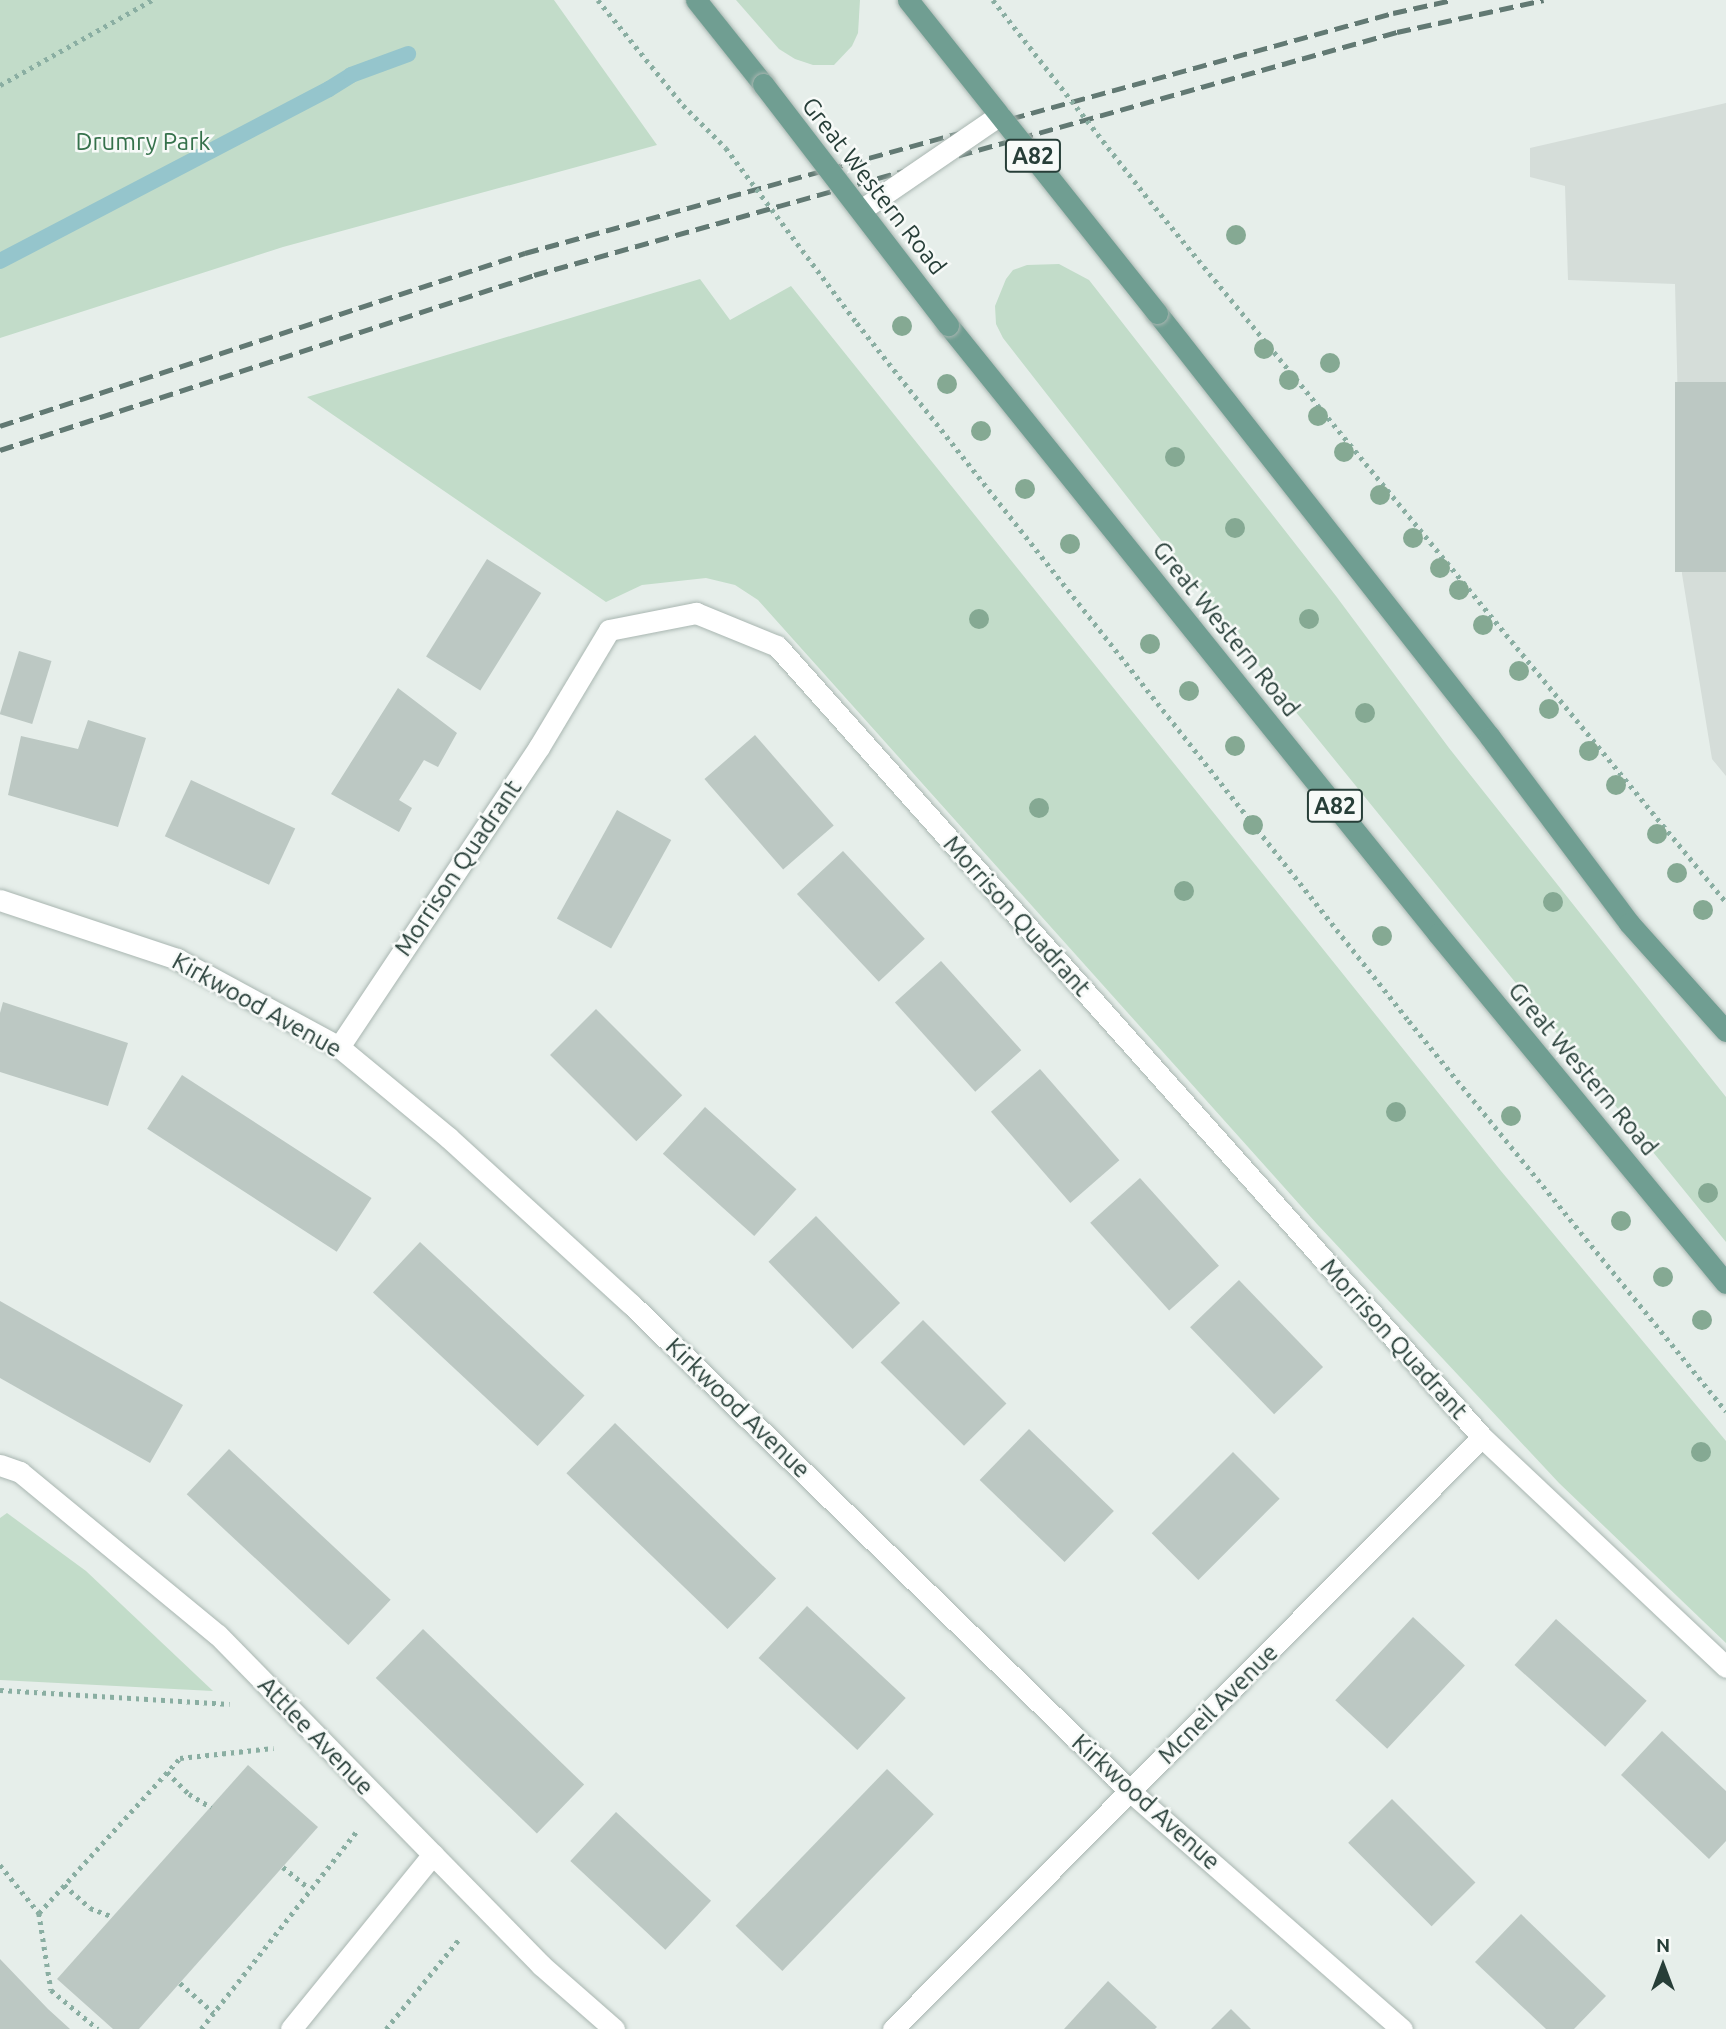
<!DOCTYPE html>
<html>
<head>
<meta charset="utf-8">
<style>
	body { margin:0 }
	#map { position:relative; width:1726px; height:2029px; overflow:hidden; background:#e6eeea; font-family:Ubuntu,sans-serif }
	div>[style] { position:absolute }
	.built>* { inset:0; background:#d5ddd9 }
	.green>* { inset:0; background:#c2dcc9 }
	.stream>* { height:16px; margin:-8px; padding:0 8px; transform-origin:8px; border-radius:8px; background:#95c5cc }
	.building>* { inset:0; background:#bcc8c3; transform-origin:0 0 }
	.path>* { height:4.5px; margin-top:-2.25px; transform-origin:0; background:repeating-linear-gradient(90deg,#8aaea2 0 3.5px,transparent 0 8.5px) }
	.roads { filter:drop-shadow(0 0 2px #a9b6b1) drop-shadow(0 0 2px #a9b6b1) }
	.service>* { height:21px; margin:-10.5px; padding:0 10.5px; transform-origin:10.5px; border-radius:10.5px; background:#fff }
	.minor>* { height:21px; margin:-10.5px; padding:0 10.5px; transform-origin:10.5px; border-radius:10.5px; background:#fff }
	.primary>* { height:21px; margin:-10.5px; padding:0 10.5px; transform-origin:10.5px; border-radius:10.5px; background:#709e92 }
	.rail>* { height:5px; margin-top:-2.5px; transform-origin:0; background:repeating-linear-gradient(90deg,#627973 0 14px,transparent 0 21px) }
	.path-bridge>* { height:4.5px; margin-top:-2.25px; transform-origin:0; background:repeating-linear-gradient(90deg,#8aaea2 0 3.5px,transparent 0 8.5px) }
	.bridges { filter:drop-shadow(0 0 2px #a9b6b1) drop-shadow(0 0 2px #a9b6b1) }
	.service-bridge>* { height:21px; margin:-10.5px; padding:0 10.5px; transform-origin:10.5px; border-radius:10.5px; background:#fff }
	.primary-bridge>* { height:21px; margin:-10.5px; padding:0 10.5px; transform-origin:10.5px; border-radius:10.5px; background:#709e92 }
	.trees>* { width:20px; height:20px; margin:-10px; border-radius:50%; background:#85a993 }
	span { translate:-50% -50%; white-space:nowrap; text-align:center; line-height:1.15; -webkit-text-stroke:5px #f7faf8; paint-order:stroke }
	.shield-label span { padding:2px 5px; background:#f7faf8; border:2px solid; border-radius:5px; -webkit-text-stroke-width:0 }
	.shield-label { font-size:23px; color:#273e38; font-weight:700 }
	.park-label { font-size:24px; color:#35714b }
	.street-label { font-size:24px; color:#273e38 }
	.north { position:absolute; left:1628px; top:1931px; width:70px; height:70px; -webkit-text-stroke:5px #f7faf8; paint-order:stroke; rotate:0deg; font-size:19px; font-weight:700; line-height:28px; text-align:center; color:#273e38 }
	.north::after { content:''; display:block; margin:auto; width:24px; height:32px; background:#273e38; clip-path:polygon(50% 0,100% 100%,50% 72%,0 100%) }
</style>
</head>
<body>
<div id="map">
	<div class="built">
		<div style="clip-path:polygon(1726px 103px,1726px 776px,1712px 759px,1682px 574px,1675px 284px,1568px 280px,1565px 186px,1530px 177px,1530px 148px)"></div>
	</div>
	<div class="green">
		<div style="clip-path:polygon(0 0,554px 0,657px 145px,283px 247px,0 338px)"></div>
		<div style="clip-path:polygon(736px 0,860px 0,858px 33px,852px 46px,834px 65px,813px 65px,795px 59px,779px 49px)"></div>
		<div style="clip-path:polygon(1059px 264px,1089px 280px,1336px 596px,1449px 748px,1726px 1097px,1726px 1242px,1278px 690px,1003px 338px,996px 324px,995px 306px,1006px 279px,1013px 270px,1027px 265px)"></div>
		<div style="clip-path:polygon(700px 279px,730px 320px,791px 286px,1501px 1171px,1726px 1441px,1726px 1643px,1559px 1483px,1317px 1224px,758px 600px,735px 585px,706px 578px,642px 585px,606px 602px,307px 397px)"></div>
		<div style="clip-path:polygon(7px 1513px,86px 1571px,213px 1691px,0 1680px,0 1518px)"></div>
	</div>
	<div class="stream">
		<div style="left:0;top:261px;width:371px;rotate:-27.6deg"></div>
		<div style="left:329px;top:89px;width:26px;rotate:-32deg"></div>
		<div style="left:351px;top:75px;width:61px;rotate:-20.2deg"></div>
	</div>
	<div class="building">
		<div style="left:1726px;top:382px;width:190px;height:51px;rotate:90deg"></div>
		<div style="left:487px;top:559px;width:64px;height:115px;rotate:32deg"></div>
		<div style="left:19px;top:651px;width:34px;height:66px;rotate:17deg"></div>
		<div style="clip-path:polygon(398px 688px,457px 733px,438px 767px,424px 760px,399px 800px,412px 808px,399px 832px,331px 794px)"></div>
		<div style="clip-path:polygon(88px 720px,146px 738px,118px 827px,8px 795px,21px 736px,78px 749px)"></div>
		<div style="left:755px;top:735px;width:120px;height:67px;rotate:49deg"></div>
		<div style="left:191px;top:780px;width:115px;height:62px;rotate:25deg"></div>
		<div style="left:617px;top:810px;width:62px;height:124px;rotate:29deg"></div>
		<div style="left:843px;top:851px;width:120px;height:63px;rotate:47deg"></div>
		<div style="left:941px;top:961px;width:120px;height:62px;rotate:48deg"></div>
		<div style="clip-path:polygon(3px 1002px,128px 1043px,108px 1106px,0 1072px,0 1013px)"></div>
		<div style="left:596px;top:1009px;width:122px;height:65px;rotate:45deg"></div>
		<div style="left:1040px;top:1069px;width:121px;height:65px;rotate:49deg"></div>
		<div style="left:182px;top:1075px;width:226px;height:64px;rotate:33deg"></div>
		<div style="left:705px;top:1107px;width:123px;height:63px;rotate:42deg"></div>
		<div style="left:1140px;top:1178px;width:118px;height:67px;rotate:48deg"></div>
		<div style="left:816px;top:1216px;width:121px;height:66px;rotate:46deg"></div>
		<div style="left:420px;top:1242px;width:225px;height:69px;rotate:43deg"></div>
		<div style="left:1239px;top:1280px;width:121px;height:68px;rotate:46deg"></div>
		<div style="clip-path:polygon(0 1301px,183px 1405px,150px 1463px,0 1378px)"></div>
		<div style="left:923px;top:1320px;width:118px;height:60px;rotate:45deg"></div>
		<div style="left:615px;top:1423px;width:224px;height:70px;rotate:44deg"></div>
		<div style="left:1029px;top:1429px;width:118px;height:71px;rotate:44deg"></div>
		<div style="left:229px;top:1449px;width:221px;height:62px;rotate:43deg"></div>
		<div style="left:1233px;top:1452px;width:66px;height:115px;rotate:45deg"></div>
		<div style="left:807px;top:1606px;width:135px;height:71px;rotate:43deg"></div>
		<div style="left:1413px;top:1617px;width:71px;height:114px;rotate:43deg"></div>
		<div style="left:1556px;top:1619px;width:122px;height:62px;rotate:42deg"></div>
		<div style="left:423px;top:1629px;width:224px;height:68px;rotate:44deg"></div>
		<div style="clip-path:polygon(1662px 1731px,1726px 1791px,1726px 1841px,1709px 1859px,1621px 1775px)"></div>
		<div style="clip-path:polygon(248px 1765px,318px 1827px,139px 2029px,113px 2029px,57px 1979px)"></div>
		<div style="left:887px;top:1769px;width:65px;height:218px;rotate:44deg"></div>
		<div style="left:1392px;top:1799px;width:118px;height:62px;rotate:45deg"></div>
		<div style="left:616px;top:1812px;width:130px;height:67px;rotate:43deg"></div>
		<div style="clip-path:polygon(1521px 1914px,1606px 1996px,1574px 2029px,1546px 2029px,1475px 1962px)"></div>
		<div style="clip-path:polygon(0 1959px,48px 2009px,70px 2029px,0 2029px)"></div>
		<div style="clip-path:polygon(1108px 1981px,1157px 2027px,1155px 2029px,1064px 2029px)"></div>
		<div style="clip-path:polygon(1231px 2009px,1251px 2029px,1211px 2029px)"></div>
	</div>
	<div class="path">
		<div style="left:598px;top:0;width:135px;rotate:51deg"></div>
		<div style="left:0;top:85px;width:174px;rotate:-29.2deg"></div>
		<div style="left:1150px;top:201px;width:907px;rotate:50.59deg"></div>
		<div style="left:857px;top:323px;width:890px;rotate:51.66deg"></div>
		<div style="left:1409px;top:1021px;width:503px;rotate:50.9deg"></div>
		<div style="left:0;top:1690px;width:230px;rotate:3.5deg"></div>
		<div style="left:167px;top:1772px;width:31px;rotate:45deg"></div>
		<div style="left:189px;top:1794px;width:26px;rotate:31deg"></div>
		<div style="left:0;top:1865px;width:62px;rotate:50.9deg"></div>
		<div style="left:39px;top:1913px;width:210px;rotate:-47.7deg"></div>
		<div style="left:180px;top:1758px;width:94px;rotate:-6.1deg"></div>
		<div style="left:283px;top:1867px;width:33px;rotate:39deg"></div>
		<div style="left:64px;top:1885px;width:35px;rotate:41deg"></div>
		<div style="left:90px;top:1908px;width:25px;rotate:21deg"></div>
		<div style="left:39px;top:1913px;width:78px;rotate:81.1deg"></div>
		<div style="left:51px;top:1990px;width:61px;rotate:39.7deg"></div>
		<div style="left:180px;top:1983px;width:45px;rotate:41.4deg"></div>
		<div style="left:201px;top:2029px;width:251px;rotate:-51.8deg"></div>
		<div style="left:386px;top:2029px;width:117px;rotate:-50.9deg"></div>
	</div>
	<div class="roads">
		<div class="service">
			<div style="left:291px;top:2029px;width:225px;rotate:-50.9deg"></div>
		</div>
		<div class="minor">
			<div style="left:0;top:900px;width:187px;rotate:18.4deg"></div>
			<div style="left:177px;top:959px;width:184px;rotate:28.5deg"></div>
			<div style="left:339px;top:1047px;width:143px;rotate:39.6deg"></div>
			<div style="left:449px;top:1138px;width:246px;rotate:42.4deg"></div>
			<div style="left:631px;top:1304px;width:699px;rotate:44.3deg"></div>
			<div style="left:1131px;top:1792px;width:360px;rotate:41.2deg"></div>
			<div style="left:339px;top:1047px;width:361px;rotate:-56.3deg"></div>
			<div style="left:539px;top:747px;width:136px;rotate:-59.1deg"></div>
			<div style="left:609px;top:630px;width:89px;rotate:-11.1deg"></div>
			<div style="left:696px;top:613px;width:87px;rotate:22.2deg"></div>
			<div style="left:777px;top:646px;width:1060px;rotate:48.29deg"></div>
			<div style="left:1482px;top:1437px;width:335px;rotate:43.3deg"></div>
			<div style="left:0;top:1465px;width:21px;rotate:19deg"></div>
			<div style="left:20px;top:1472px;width:256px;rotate:39.5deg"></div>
			<div style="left:218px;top:1635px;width:462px;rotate:45.6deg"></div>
			<div style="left:541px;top:1965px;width:97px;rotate:41.2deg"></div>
			<div style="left:893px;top:2029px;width:835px;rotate:-45.15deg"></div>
		</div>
		<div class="primary">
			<div style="left:696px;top:0;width:107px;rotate:51.4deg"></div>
			<div style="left:1157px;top:313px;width:539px;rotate:51.85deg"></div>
			<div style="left:1490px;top:737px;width:232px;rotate:53.2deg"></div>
			<div style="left:1629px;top:923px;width:145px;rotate:48.1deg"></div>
			<div style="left:948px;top:325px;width:782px;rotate:51.18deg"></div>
			<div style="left:1438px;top:934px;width:452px;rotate:50.5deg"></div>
		</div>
	</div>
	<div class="rail">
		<div style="left:0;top:426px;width:553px;rotate:-18.24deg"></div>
		<div style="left:525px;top:253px;width:901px;rotate:-15.46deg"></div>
		<div style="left:1393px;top:13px;width:60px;rotate:-12.4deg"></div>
		<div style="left:0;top:450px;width:562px;rotate:-18.14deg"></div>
		<div style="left:534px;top:275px;width:897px;rotate:-15.73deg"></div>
		<div style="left:1397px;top:32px;width:150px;rotate:-12.3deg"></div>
	</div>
	<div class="path-bridge">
		<div style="left:993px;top:0;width:255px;rotate:52deg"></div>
		<div style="left:683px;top:105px;width:61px;rotate:45deg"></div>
		<div style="left:726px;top:148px;width:219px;rotate:53.2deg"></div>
	</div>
	<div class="bridges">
		<div class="service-bridge">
			<div style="left:861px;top:210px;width:168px;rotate:-34.4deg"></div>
		</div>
		<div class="primary-bridge">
			<div style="left:908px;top:0;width:400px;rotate:51.5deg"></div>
			<div style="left:763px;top:84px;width:304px;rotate:52.5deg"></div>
		</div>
	</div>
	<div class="trees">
		<div style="left:1236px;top:235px"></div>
		<div style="left:902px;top:326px"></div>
		<div style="left:1264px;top:349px"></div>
		<div style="left:1330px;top:363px"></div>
		<div style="left:1289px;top:380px"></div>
		<div style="left:947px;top:384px"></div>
		<div style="left:1318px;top:416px"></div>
		<div style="left:981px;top:431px"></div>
		<div style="left:1344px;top:452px"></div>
		<div style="left:1175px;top:457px"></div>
		<div style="left:1025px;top:489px"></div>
		<div style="left:1380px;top:495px"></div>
		<div style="left:1235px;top:528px"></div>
		<div style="left:1413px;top:538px"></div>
		<div style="left:1070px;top:544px"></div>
		<div style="left:1440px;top:568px"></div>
		<div style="left:1459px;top:590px"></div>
		<div style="left:979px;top:619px"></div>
		<div style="left:1309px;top:619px"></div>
		<div style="left:1483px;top:625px"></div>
		<div style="left:1150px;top:644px"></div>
		<div style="left:1519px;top:671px"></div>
		<div style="left:1189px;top:691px"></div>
		<div style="left:1549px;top:709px"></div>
		<div style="left:1365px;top:713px"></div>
		<div style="left:1235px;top:746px"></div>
		<div style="left:1589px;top:751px"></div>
		<div style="left:1616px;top:785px"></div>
		<div style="left:1039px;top:808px"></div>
		<div style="left:1253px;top:825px"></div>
		<div style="left:1657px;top:834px"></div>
		<div style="left:1677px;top:873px"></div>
		<div style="left:1184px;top:891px"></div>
		<div style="left:1553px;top:902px"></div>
		<div style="left:1703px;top:910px"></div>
		<div style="left:1382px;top:936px"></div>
		<div style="left:1396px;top:1112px"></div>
		<div style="left:1511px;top:1116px"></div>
		<div style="left:1708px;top:1193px"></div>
		<div style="left:1621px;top:1221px"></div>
		<div style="left:1663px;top:1277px"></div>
		<div style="left:1702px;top:1320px"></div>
		<div style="left:1701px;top:1452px"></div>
	</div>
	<div class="shield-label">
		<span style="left:1033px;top:156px">A82</span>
		<span style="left:1335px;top:806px">A82</span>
	</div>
	<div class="park-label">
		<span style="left:143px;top:142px">Drumry Park</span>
	</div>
	<div class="street-label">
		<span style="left:874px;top:186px;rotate:52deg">Great Western Road</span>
		<span style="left:1226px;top:629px;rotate:51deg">Great Western Road</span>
		<span style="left:458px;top:868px;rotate:-56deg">Morrison Quadrant</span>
		<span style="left:1017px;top:916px;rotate:48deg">Morrison Quadrant</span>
		<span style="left:257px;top:1005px;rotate:29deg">Kirkwood Avenue</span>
		<span style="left:1583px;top:1069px;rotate:50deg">Great Western Road</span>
		<span style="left:1394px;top:1339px;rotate:48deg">Morrison Quadrant</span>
		<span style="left:738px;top:1408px;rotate:44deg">Kirkwood Avenue</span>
		<span style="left:1218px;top:1704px;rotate:-45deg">Mcneil Avenue</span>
		<span style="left:316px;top:1736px;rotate:46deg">Attlee Avenue</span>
		<span style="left:1146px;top:1802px;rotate:42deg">Kirkwood Avenue</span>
	</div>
	<div class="north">N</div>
</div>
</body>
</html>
